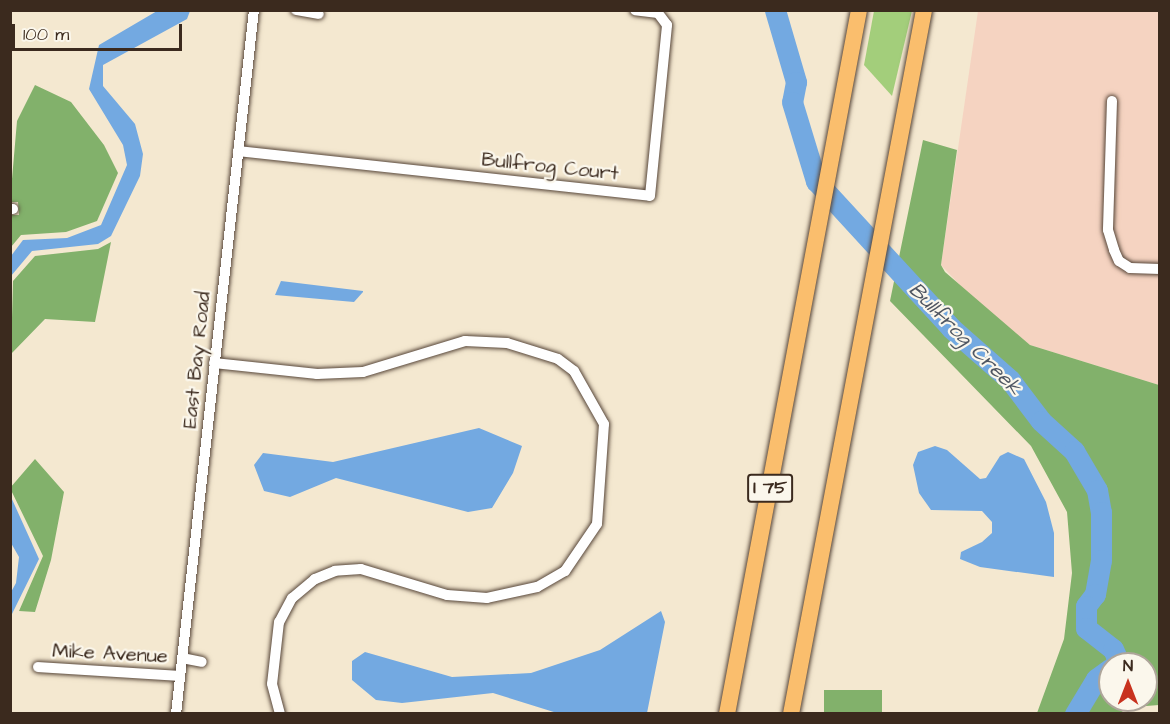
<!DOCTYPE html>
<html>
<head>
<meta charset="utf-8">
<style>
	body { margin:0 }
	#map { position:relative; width:1170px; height:724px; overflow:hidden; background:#f4e8d0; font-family:"Architects Daughter",sans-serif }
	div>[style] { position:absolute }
	.built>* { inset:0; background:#f5d3c1 }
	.green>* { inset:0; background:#a3ce7b }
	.forest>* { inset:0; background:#82b16b; transform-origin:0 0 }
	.water>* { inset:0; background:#73a9e1 }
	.river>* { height:21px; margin:-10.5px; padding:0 10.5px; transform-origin:10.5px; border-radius:10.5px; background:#73a9e1 }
	.roads { filter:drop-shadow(0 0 2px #574639) drop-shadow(0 0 2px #574639) }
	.minor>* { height:10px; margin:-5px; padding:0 5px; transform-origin:5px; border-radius:5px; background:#fff }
	.highway>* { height:16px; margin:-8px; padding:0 8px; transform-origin:8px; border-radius:8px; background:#fabe6d }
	span { translate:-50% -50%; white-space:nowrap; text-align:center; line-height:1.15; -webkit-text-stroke:4.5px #fbf7ec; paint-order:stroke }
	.shield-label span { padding:2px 4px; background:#fbf7ec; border:2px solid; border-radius:4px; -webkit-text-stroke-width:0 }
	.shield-label { font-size:18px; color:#3b2a1e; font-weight:700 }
	.street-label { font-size:20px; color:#3b2a1e }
	.water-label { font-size:21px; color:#4f5662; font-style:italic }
	.frame { position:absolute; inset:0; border:12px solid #3b2a1e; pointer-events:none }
	.north { position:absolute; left:1098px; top:652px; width:60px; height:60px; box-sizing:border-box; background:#fbf7ec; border:2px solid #aea59a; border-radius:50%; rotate:0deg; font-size:16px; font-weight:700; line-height:24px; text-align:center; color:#3b2a1e }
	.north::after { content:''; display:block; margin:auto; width:21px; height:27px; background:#c8321e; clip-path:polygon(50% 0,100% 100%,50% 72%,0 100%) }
	.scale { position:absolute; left:12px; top:24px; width:170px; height:27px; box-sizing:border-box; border:3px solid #3b2a1e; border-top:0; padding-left:8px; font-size:18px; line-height:21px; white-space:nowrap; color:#3b2a1e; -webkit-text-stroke:4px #fbf7ec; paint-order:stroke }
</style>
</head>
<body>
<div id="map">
	<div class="built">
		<div style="clip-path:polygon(978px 11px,1159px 11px,1159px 385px,1030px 345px,976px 302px,941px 265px)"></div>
	</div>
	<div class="green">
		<div style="clip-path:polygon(874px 11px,912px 11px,892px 96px,864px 65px)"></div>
	</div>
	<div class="forest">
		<div style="clip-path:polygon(35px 85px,71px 102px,104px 145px,118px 173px,97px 221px,66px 232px,21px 235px,11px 247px,11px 215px,19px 215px,18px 202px,10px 202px,17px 121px)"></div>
		<div style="clip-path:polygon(evenodd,923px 140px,957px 150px,941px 265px,945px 272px,1030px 345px,1159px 385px,1159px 705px,1121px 708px,1123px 713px,1037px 713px,1064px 639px,1072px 573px,1067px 512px,1031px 446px,890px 301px,923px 140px,1110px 664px,1146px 664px,1146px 700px,1110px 700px,1110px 664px)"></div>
		<div style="clip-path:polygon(111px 242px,95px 322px,45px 319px,11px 354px,13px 281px,35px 256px,98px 249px)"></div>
		<div style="clip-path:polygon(35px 459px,64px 492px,51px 560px,35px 612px,19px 611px,43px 556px,10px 488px)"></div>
		<div style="left:882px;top:690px;width:23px;height:58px;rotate:90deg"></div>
	</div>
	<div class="water">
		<div style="clip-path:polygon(157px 11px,190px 11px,187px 19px,103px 65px,103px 86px,135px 124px,143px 154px,140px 176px,111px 236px,98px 244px,32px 251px,11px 276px,11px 256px,23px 240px,67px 238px,101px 225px,127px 165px,123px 145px,89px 89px,99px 45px)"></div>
		<div style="clip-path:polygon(281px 281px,363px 291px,363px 292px,354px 302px,275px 295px)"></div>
		<div style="clip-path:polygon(479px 428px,522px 446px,513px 473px,492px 508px,468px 512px,336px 478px,290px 497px,264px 491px,254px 465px,263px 453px,333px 462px)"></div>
		<div style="clip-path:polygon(935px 446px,947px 450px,980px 479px,986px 478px,1000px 456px,1008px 452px,1024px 459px,1046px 502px,1054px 533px,1054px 577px,980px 567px,960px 559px,961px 552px,982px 542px,992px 533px,992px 522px,982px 511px,931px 510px,919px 493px,913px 465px,918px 452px)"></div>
		<div style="clip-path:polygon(11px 497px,39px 559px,11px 616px,11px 592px,16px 583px,19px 557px,11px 543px)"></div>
		<div style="clip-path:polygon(661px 611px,665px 622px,647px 713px,557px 713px,493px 693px,402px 703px,376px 700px,352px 680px,352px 661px,365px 652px,452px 677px,531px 673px,600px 650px)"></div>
	</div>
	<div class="river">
		<div style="left:775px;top:10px;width:75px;rotate:73.7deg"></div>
		<div style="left:796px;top:82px;width:20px;rotate:101deg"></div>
		<div style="left:792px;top:102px;width:83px;rotate:73.1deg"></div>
		<div style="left:816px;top:181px;width:200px;rotate:47.4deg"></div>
		<div style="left:951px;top:328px;width:79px;rotate:41.4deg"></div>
		<div style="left:1010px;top:380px;width:51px;rotate:52.9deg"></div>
		<div style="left:1041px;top:421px;width:45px;rotate:42.3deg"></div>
		<div style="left:1074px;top:451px;width:45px;rotate:59.5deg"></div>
		<div style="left:1097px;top:490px;width:22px;rotate:80deg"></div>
		<div style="left:1101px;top:512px;width:48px;rotate:90deg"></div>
		<div style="left:1101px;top:560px;width:35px;rotate:100deg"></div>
		<div style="left:1095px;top:594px;width:15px;rotate:127deg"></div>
		<div style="left:1086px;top:606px;width:22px;rotate:90deg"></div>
		<div style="left:1086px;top:628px;width:34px;rotate:38deg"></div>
		<div style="left:1113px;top:649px;width:12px;rotate:66deg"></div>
		<div style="left:1118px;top:660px;width:5px;rotate:127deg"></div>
		<div style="left:1075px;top:714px;width:41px;rotate:-59deg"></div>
		<div style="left:1096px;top:679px;width:17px;rotate:-36deg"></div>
	</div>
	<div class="roads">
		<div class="minor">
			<div style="left:296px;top:10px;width:23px;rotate:10deg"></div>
			<div style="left:1112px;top:101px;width:129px;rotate:91.8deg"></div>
			<div style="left:1108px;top:230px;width:21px;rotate:73deg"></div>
			<div style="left:1114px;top:250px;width:12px;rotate:66deg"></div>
			<div style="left:1119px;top:261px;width:13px;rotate:32deg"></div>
			<div style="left:1130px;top:268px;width:30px;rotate:2deg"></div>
			<div style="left:238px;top:151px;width:414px;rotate:6.2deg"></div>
			<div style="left:650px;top:196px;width:172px;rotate:-84.3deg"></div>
			<div style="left:667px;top:25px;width:15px;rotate:-127deg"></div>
			<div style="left:658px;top:13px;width:23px;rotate:-173deg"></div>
			<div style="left:10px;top:209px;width:3px"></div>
			<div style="left:214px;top:363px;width:104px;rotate:6.1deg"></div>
			<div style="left:317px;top:374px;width:46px;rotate:-2.5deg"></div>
			<div style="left:363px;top:372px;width:107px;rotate:-16.9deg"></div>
			<div style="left:465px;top:341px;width:42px;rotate:2.7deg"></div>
			<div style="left:507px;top:343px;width:53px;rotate:17.4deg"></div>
			<div style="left:558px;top:359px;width:20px;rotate:37deg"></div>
			<div style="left:574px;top:371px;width:61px;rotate:60.5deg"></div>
			<div style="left:604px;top:424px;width:100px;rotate:94deg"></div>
			<div style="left:597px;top:524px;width:57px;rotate:124.2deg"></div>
			<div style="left:565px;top:571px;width:32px;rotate:150deg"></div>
			<div style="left:537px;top:587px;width:51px;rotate:167.6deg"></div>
			<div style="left:487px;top:598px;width:40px;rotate:-175.7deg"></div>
			<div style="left:447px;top:595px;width:90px;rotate:-163.2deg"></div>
			<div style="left:361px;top:569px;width:26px;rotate:176deg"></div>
			<div style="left:335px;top:571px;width:22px;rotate:158deg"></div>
			<div style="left:315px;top:579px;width:30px;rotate:140deg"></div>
			<div style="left:292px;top:598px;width:27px;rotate:118deg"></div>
			<div style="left:279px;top:622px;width:62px;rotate:96.4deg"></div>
			<div style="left:272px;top:684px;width:31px;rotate:75deg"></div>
			<div style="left:182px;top:658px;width:20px;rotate:11deg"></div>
			<div style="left:38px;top:667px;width:142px;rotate:3.6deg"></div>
			<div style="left:176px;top:714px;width:708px;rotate:-83.68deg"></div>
		</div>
		<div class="highway">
			<div style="left:727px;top:714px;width:716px;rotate:-79.38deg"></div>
			<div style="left:791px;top:714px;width:716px;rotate:-79.3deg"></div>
		</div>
	</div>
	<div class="shield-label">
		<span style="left:770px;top:488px">I 75</span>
	</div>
	<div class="street-label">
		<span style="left:550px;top:167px;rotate:6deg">Bullfrog Court</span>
		<span style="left:197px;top:360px;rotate:-84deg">East Bay Road</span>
		<span style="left:110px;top:654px;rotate:3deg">Mike Avenue</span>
	</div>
	<div class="water-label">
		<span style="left:965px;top:339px;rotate:45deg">Bullfrog Creek</span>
	</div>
	<div class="frame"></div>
	<div class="north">N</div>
	<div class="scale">100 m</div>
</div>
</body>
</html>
